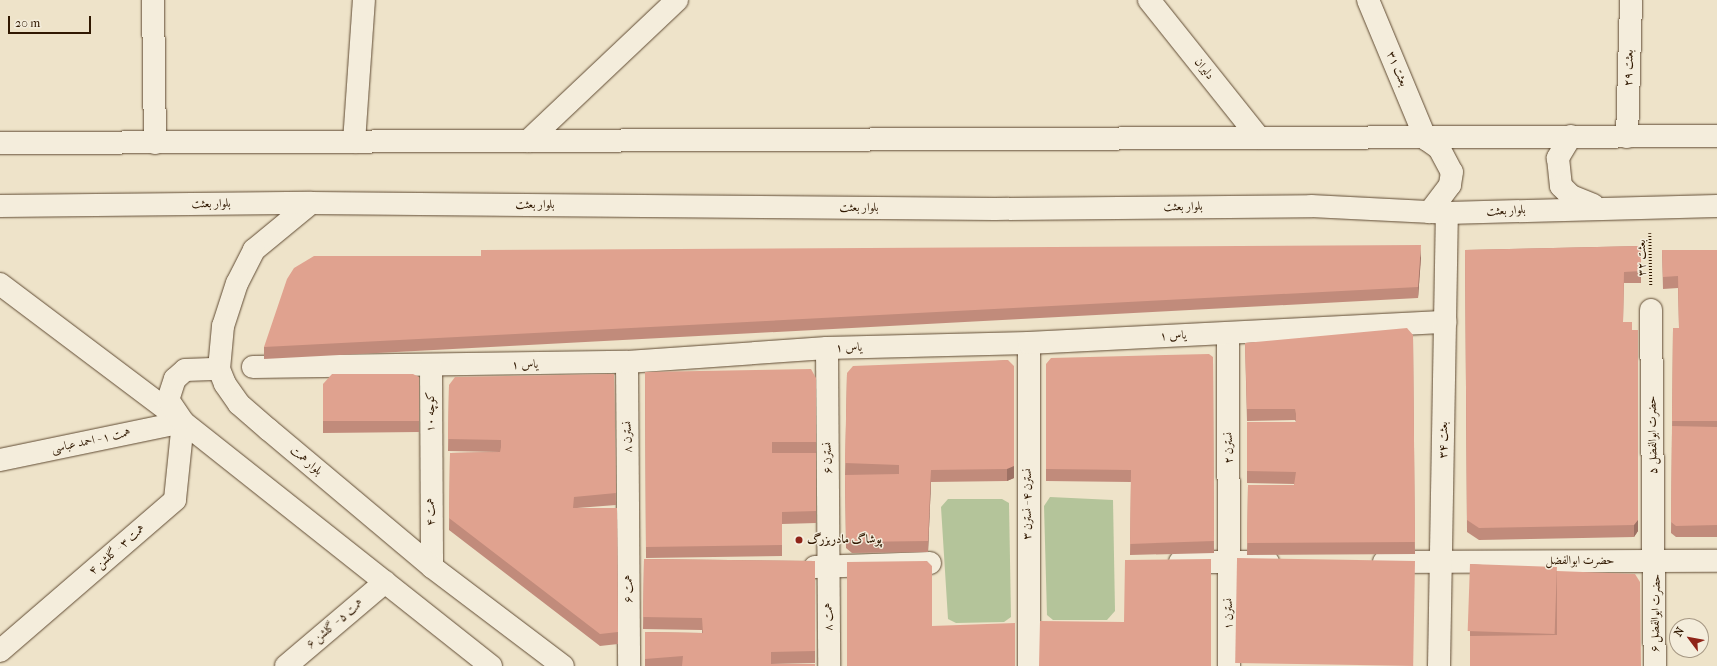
<!DOCTYPE html>
<html>
<head>
<meta charset="utf-8">
<style>
	body { margin:0 }
	#map { position:relative; width:1717px; height:666px; overflow:hidden; background:#eee3c9; font-family:"IM FELL French Canon",Amiri,serif }
	div>[style] { position:absolute }
	.green>* { inset:0; background:#b4c49a }
	.path>* { height:2.5px; margin-top:-1.25px; transform-origin:0; background:repeating-linear-gradient(90deg,#301801 0 1px,transparent 0 3px) }
	.roads { filter:drop-shadow(0 0 1px #604b33) drop-shadow(0 0 1px #604b33) }
	.minor>* { height:22px; margin:-11px; padding:0 11px; transform-origin:11px; border-radius:11px; background:#f4eddc }
	.tertiary>* { height:22px; margin:-11px; padding:0 11px; transform-origin:11px; border-radius:11px; background:#f4eddc }
	.secondary>* { height:22px; margin:-11px; padding:0 11px; transform-origin:11px; border-radius:11px; background:#f4eddc }
	.wall>* { inset:0; background:#c18b7b }
	.shaded-wall>* { inset:0; background:#9d7164 }
	.building>* { inset:0; background:#e0a28f; transform-origin:0 0 }
	.dots>* { width:11px; height:11px; translate:-50% -50%; box-sizing:border-box; border:2px solid #f4eddc; border-radius:50% }
	span { translate:-50% -50%; white-space:nowrap; text-align:center; line-height:1.15; -webkit-text-stroke:3px #f4eddc; paint-order:stroke }
	.street-label { font-size:12px; color:#301801 }
	.poi-label { font-size:12px; color:#301801; font-weight:700 }
	.left { translate:0 -50%; text-align:left }
	.north { position:absolute; left:1669px; top:618px; width:40px; height:40px; box-sizing:border-box; background:#f4eddc; border:1px solid #a69884; border-radius:50%; rotate:302deg; font-size:11px; font-weight:700; line-height:16px; text-align:center; color:#301801 }
	.north::after { content:''; display:block; margin:auto; width:14px; height:18px; background:#8f2418; clip-path:polygon(50% 0,100% 100%,50% 72%,0 100%) }
	.scale { position:absolute; left:8px; top:16px; width:83px; height:18px; box-sizing:border-box; border:2px solid #301801; border-top:0; padding-left:5px; font-size:12px; line-height:14px; white-space:nowrap; color:#301801; -webkit-text-stroke:3px #f4eddc; paint-order:stroke }
</style>
</head>
<body>
<div id="map">
	<div class="green">
		<div style="clip-path:polygon(1050px 497px,1113px 500px,1115px 611px,1107px 620px,1053px 620px,1047px 615px,1044px 506px)"></div>
		<div style="clip-path:polygon(948px 499px,1002px 499px,1009px 503px,1011px 617px,1004px 622px,956px 623px,948px 619px,941px 507px)"></div>
	</div>
	<div class="path">
		<div style="left:1650px;top:233px;width:53px;rotate:88.9deg"></div>
	</div>
	<div class="roads">
		<div class="minor">
			<div style="left:153px;top:0;width:143px;rotate:89.2deg"></div>
			<div style="left:1149px;top:0;width:176px;rotate:51.4deg"></div>
			<div style="left:1368px;top:0;width:151px;rotate:67.4deg"></div>
			<div style="left:1627px;top:137px;width:137px;rotate:-88.3deg"></div>
			<div style="left:528px;top:141px;width:205px;rotate:-43.4deg"></div>
			<div style="left:354px;top:142px;width:142px;rotate:-86deg"></div>
			<div style="left:1651px;top:310px;width:356px;rotate:89.4deg"></div>
			<div style="left:1228px;top:333px;width:333px;rotate:89.8deg"></div>
			<div style="left:1029px;top:343px;width:323px;rotate:90deg"></div>
			<div style="left:827px;top:348px;width:318px;rotate:89.6deg"></div>
			<div style="left:627px;top:362px;width:304px;rotate:89.6deg"></div>
			<div style="left:253px;top:367px;width:374px;rotate:-0.8deg"></div>
			<div style="left:627px;top:362px;width:200px;rotate:-4deg"></div>
			<div style="left:827px;top:348px;width:202px;rotate:-1.4deg"></div>
			<div style="left:1029px;top:343px;width:417px;rotate:-2.9deg"></div>
			<div style="left:431px;top:367px;width:200px;rotate:89.7deg"></div>
			<div style="left:0;top:460px;width:187px;rotate:-11.7deg"></div>
			<div style="left:183px;top:422px;width:78px;rotate:95.9deg"></div>
			<div style="left:175px;top:500px;width:231px;rotate:139.2deg"></div>
			<div style="left:1180px;top:562px;width:88px"></div>
			<div style="left:1384px;top:562px;width:333px;rotate:-0.2deg"></div>
			<div style="left:815px;top:567px;width:115px;rotate:-2deg"></div>
			<div style="left:286px;top:666px;width:130px;rotate:-40.3deg"></div>
			<div style="left:1439px;top:666px;width:453px;rotate:-89deg"></div>
		</div>
		<div class="tertiary">
			<div style="left:311px;top:203px;width:74px;rotate:140.5deg"></div>
			<div style="left:254px;top:250px;width:37px;rotate:117deg"></div>
			<div style="left:237px;top:283px;width:45px;rotate:108deg"></div>
			<div style="left:223px;top:326px;width:43px;rotate:95.3deg"></div>
			<div style="left:219px;top:369px;width:16px;rotate:68deg"></div>
			<div style="left:225px;top:384px;width:24px;rotate:55deg"></div>
			<div style="left:239px;top:404px;width:40px;rotate:41deg"></div>
			<div style="left:269px;top:430px;width:213px;rotate:40deg"></div>
			<div style="left:432px;top:567px;width:164px;rotate:37.1deg"></div>
			<div style="left:0;top:284px;width:229px;rotate:37deg"></div>
			<div style="left:183px;top:422px;width:393px;rotate:38.4deg"></div>
			<div style="left:181px;top:419px;width:23px;rotate:-124deg"></div>
			<div style="left:168px;top:400px;width:22px;rotate:-72deg"></div>
			<div style="left:175px;top:379px;width:13px;rotate:-42deg"></div>
			<div style="left:185px;top:370px;width:34px;rotate:-2deg"></div>
		</div>
		<div class="secondary">
			<div style="left:1571px;top:136px;width:26px;rotate:121deg"></div>
			<div style="left:1558px;top:158px;width:28px;rotate:84deg"></div>
			<div style="left:1561px;top:186px;width:14px;rotate:45deg"></div>
			<div style="left:1571px;top:196px;width:24px;rotate:22deg"></div>
			<div style="left:1426px;top:139px;width:16px;rotate:35deg"></div>
			<div style="left:1439px;top:148px;width:27px;rotate:62deg"></div>
			<div style="left:1452px;top:172px;width:13px;rotate:99deg"></div>
			<div style="left:1450px;top:185px;width:34px;rotate:127deg"></div>
			<div style="left:0;top:143px;width:1717px;rotate:-0.23deg"></div>
			<div style="left:0;top:206px;width:311px;rotate:-0.6deg"></div>
			<div style="left:311px;top:203px;width:684px;rotate:0.5deg"></div>
			<div style="left:995px;top:209px;width:316px;rotate:-0.5deg"></div>
			<div style="left:1311px;top:206px;width:136px;rotate:2.9deg"></div>
			<div style="left:1447px;top:213px;width:270px;rotate:-1.5deg"></div>
		</div>
	</div>
	<div class="wall">
		<div style="clip-path:polygon(1641px 246px,1641px 283px,1624px 283px,1623px 322px,1632px 330px,1638px 531px,1634px 537px,1479px 540px,1467px 532px,1465px 250px)"></div>
		<div style="clip-path:polygon(1662px 250px,1717px 250px,1717px 537px,1676px 537px,1671px 533px,1673px 328px,1679px 328px,1678px 288px,1663px 289px)"></div>
		<div style="clip-path:polygon(481px 256px,1421px 257px,1418px 298px,264px 359px,264px 347px)"></div>
		<div style="clip-path:polygon(1413px 335px,1415px 554px,1247px 555px,1248px 485px,1294px 485px,1294px 484px,1247px 483px,1247px 422px,1296px 422px,1295px 420px,1247px 421px,1245px 343px)"></div>
		<div style="clip-path:polygon(1213px 357px,1214px 553px,1130px 555px,1131px 482px,1046px 481px,1046px 364px)"></div>
		<div style="clip-path:polygon(1008px 360px,1014px 478px,1007px 481px,931px 482px,928px 552px,852px 553px,846px 548px,845px 475px,853px 475px,845px 475px,847px 373px)"></div>
		<div style="clip-path:polygon(645px 372px,816px 378px,816px 523px,782px 524px,782px 556px,646px 558px)"></div>
		<div style="clip-path:polygon(614px 374px,616px 505px,577px 508px,617px 508px,618px 644px,600px 646px,449px 530px,450px 453px,500px 452px,448px 451px,449px 385px)"></div>
		<div style="clip-path:polygon(419px 377px,419px 432px,323px 433px,323px 396px)"></div>
		<div style="clip-path:polygon(644px 559px,815px 561px,815px 663px,771px 664px,815px 666px,645px 666px,645px 632px,702px 633px,702px 630px,643px 629px)"></div>
		<div style="clip-path:polygon(1470px 564px,1557px 571px,1641px 666px,1470px 666px)"></div>
	</div>
	<div class="shaded-wall">
		<div style="clip-path:polygon(1421px 245px,1421px 257px,1418px 298px,1418px 287px)"></div>
		<div style="clip-path:polygon(1638px 330px,1638px 531px,1634px 537px,1634px 525px)"></div>
		<div style="clip-path:polygon(1014px 366px,1014px 478px,1007px 481px,1007px 469px)"></div>
		<div style="clip-path:polygon(931px 470px,931px 482px,928px 552px,928px 541px)"></div>
	</div>
	<div class="building">
		<div style="clip-path:polygon(1421px 245px,1418px 287px,264px 347px,287px 279px,294px 268px,314px 256px,481px 256px,481px 250px)"></div>
		<div style="clip-path:polygon(1641px 246px,1641px 271px,1624px 272px,1623px 322px,1632px 322px,1632px 330px,1638px 330px,1638px 520px,1634px 525px,1479px 528px,1467px 520px,1465px 250px)"></div>
		<div style="clip-path:polygon(1662px 250px,1717px 250px,1717px 421px,1672px 421px,1673px 328px,1679px 328px,1678px 276px,1663px 277px)"></div>
		<div style="clip-path:polygon(1407px 328px,1413px 335px,1415px 542px,1247px 543px,1248px 485px,1294px 485px,1296px 472px,1247px 471px,1247px 422px,1296px 422px,1296px 414px,1295px 409px,1247px 409px,1245px 343px)"></div>
		<div style="clip-path:polygon(1209px 354px,1213px 357px,1214px 541px,1130px 544px,1131px 470px,1046px 469px,1046px 364px,1051px 358px)"></div>
		<div style="clip-path:polygon(1008px 360px,1014px 366px,1014px 466px,1007px 469px,931px 470px,928px 541px,852px 542px,846px 536px,845px 475px,899px 474px,899px 465px,845px 463px,847px 373px,853px 366px)"></div>
		<div style="clip-path:polygon(811px 369px,816px 378px,816px 442px,772px 442px,772px 453px,816px 453px,816px 511px,782px 512px,782px 545px,646px 547px,645px 372px)"></div>
		<div style="clip-path:polygon(332px 374px,413px 374px,419px 377px,419px 421px,323px 421px,323px 384px)"></div>
		<div style="clip-path:polygon(614px 374px,616px 493px,574px 497px,573px 508px,617px 508px,618px 632px,600px 634px,449px 518px,450px 453px,500px 452px,501px 447px,501px 440px,448px 439px,449px 385px,455px 377px)"></div>
		<div style="clip-path:polygon(1672px 426px,1717px 427px,1717px 525px,1676px 526px,1671px 522px)"></div>
		<div style="clip-path:polygon(644px 559px,815px 561px,815px 651px,771px 652px,771px 664px,815px 664px,815px 666px,682px 666px,683px 656px,645px 659px,645px 632px,703px 633px,702px 618px,643px 617px)"></div>
		<div style="clip-path:polygon(1211px 559px,1211px 666px,1039px 666px,1040px 621px,1124px 622px,1125px 560px)"></div>
		<div style="clip-path:polygon(927px 561px,932px 566px,932px 626px,1015px 623px,1015px 666px,847px 666px,847px 562px)"></div>
		<div style="left:1415px;top:561px;width:105px;height:178px;rotate:91deg"></div>
		<div style="left:1470px;top:564px;width:87px;height:67px;rotate:2deg"></div>
		<div style="clip-path:polygon(1557px 571px,1635px 574px,1640px 582px,1641px 666px,1470px 666px,1470px 636px,1557px 635px)"></div>
	</div>
	<div class="dots">
		<div style="left:799px;top:540px;background:#8f2418"></div>
	</div>
	<div class="street-label">
		<span style="left:1629px;top:68px;rotate:-88deg">بعثت ۲۹</span>
		<span style="left:1204px;top:69px;rotate:51deg">دلیران</span>
		<span style="left:1397px;top:69px;rotate:67deg">بعثت ۳۱</span>
		<span style="left:211px;top:204px;rotate:-1deg">بلوار بعثت</span>
		<span style="left:535px;top:205px">بلوار بعثت</span>
		<span style="left:1183px;top:207px;rotate:-1deg">بلوار بعثت</span>
		<span style="left:859px;top:208px">بلوار بعثت</span>
		<span style="left:1506px;top:211px;rotate:-3deg">بلوار بعثت</span>
		<span style="left:1642px;top:258px;rotate:-91deg">بعثت ۳۲</span>
		<span style="left:1173px;top:336px;rotate:-3deg">یاس ۱</span>
		<span style="left:849px;top:348px;rotate:-2deg">یاس ۱</span>
		<span style="left:525px;top:365px;rotate:-2deg">یاس ۱</span>
		<span style="left:431px;top:412px;rotate:-90deg">کوچه ۱۰</span>
		<span style="left:1653px;top:435px;rotate:-91deg">حضرت ابوالفضل ۵</span>
		<span style="left:628px;top:437px;rotate:-91deg">نسترن ۸</span>
		<span style="left:1444px;top:440px;rotate:-90deg">بعثت ۳۴</span>
		<span style="left:91px;top:441px;rotate:-12deg">همت ۱ - احمد عباسی</span>
		<span style="left:1229px;top:448px;rotate:-90deg">نسترن ۲</span>
		<span style="left:828px;top:458px;rotate:-91deg">نسترن ۶</span>
		<span style="left:306px;top:461px;rotate:40deg">بلوار همت</span>
		<span style="left:1028px;top:504px;rotate:-90deg">نسترن ۴ - نسترن ۳</span>
		<span style="left:431px;top:512px;rotate:-91deg">همت ۴</span>
		<span style="left:117px;top:550px;rotate:-41deg">همت ۳ - گلشن ۴</span>
		<span style="left:1580px;top:561px">حضرت ابوالفضل</span>
		<span style="left:629px;top:589px;rotate:-90deg">همت ۶</span>
		<span style="left:1656px;top:613px;rotate:-89deg">حضرت ابوالفضل ۶</span>
		<span style="left:1229px;top:614px;rotate:-90deg">نسترن ۱</span>
		<span style="left:829px;top:617px;rotate:-90deg">همت ۸</span>
		<span style="left:335px;top:624px;rotate:-40deg">همت ۵ - گلشن ۶</span>
	</div>
	<div class="poi-label">
		<span class="left" style="left:807px;top:540px">پوشاگ مادربزرگ</span>
	</div>
	<div class="north">N</div>
	<div class="scale">20 m</div>
</div>
</body>
</html>
